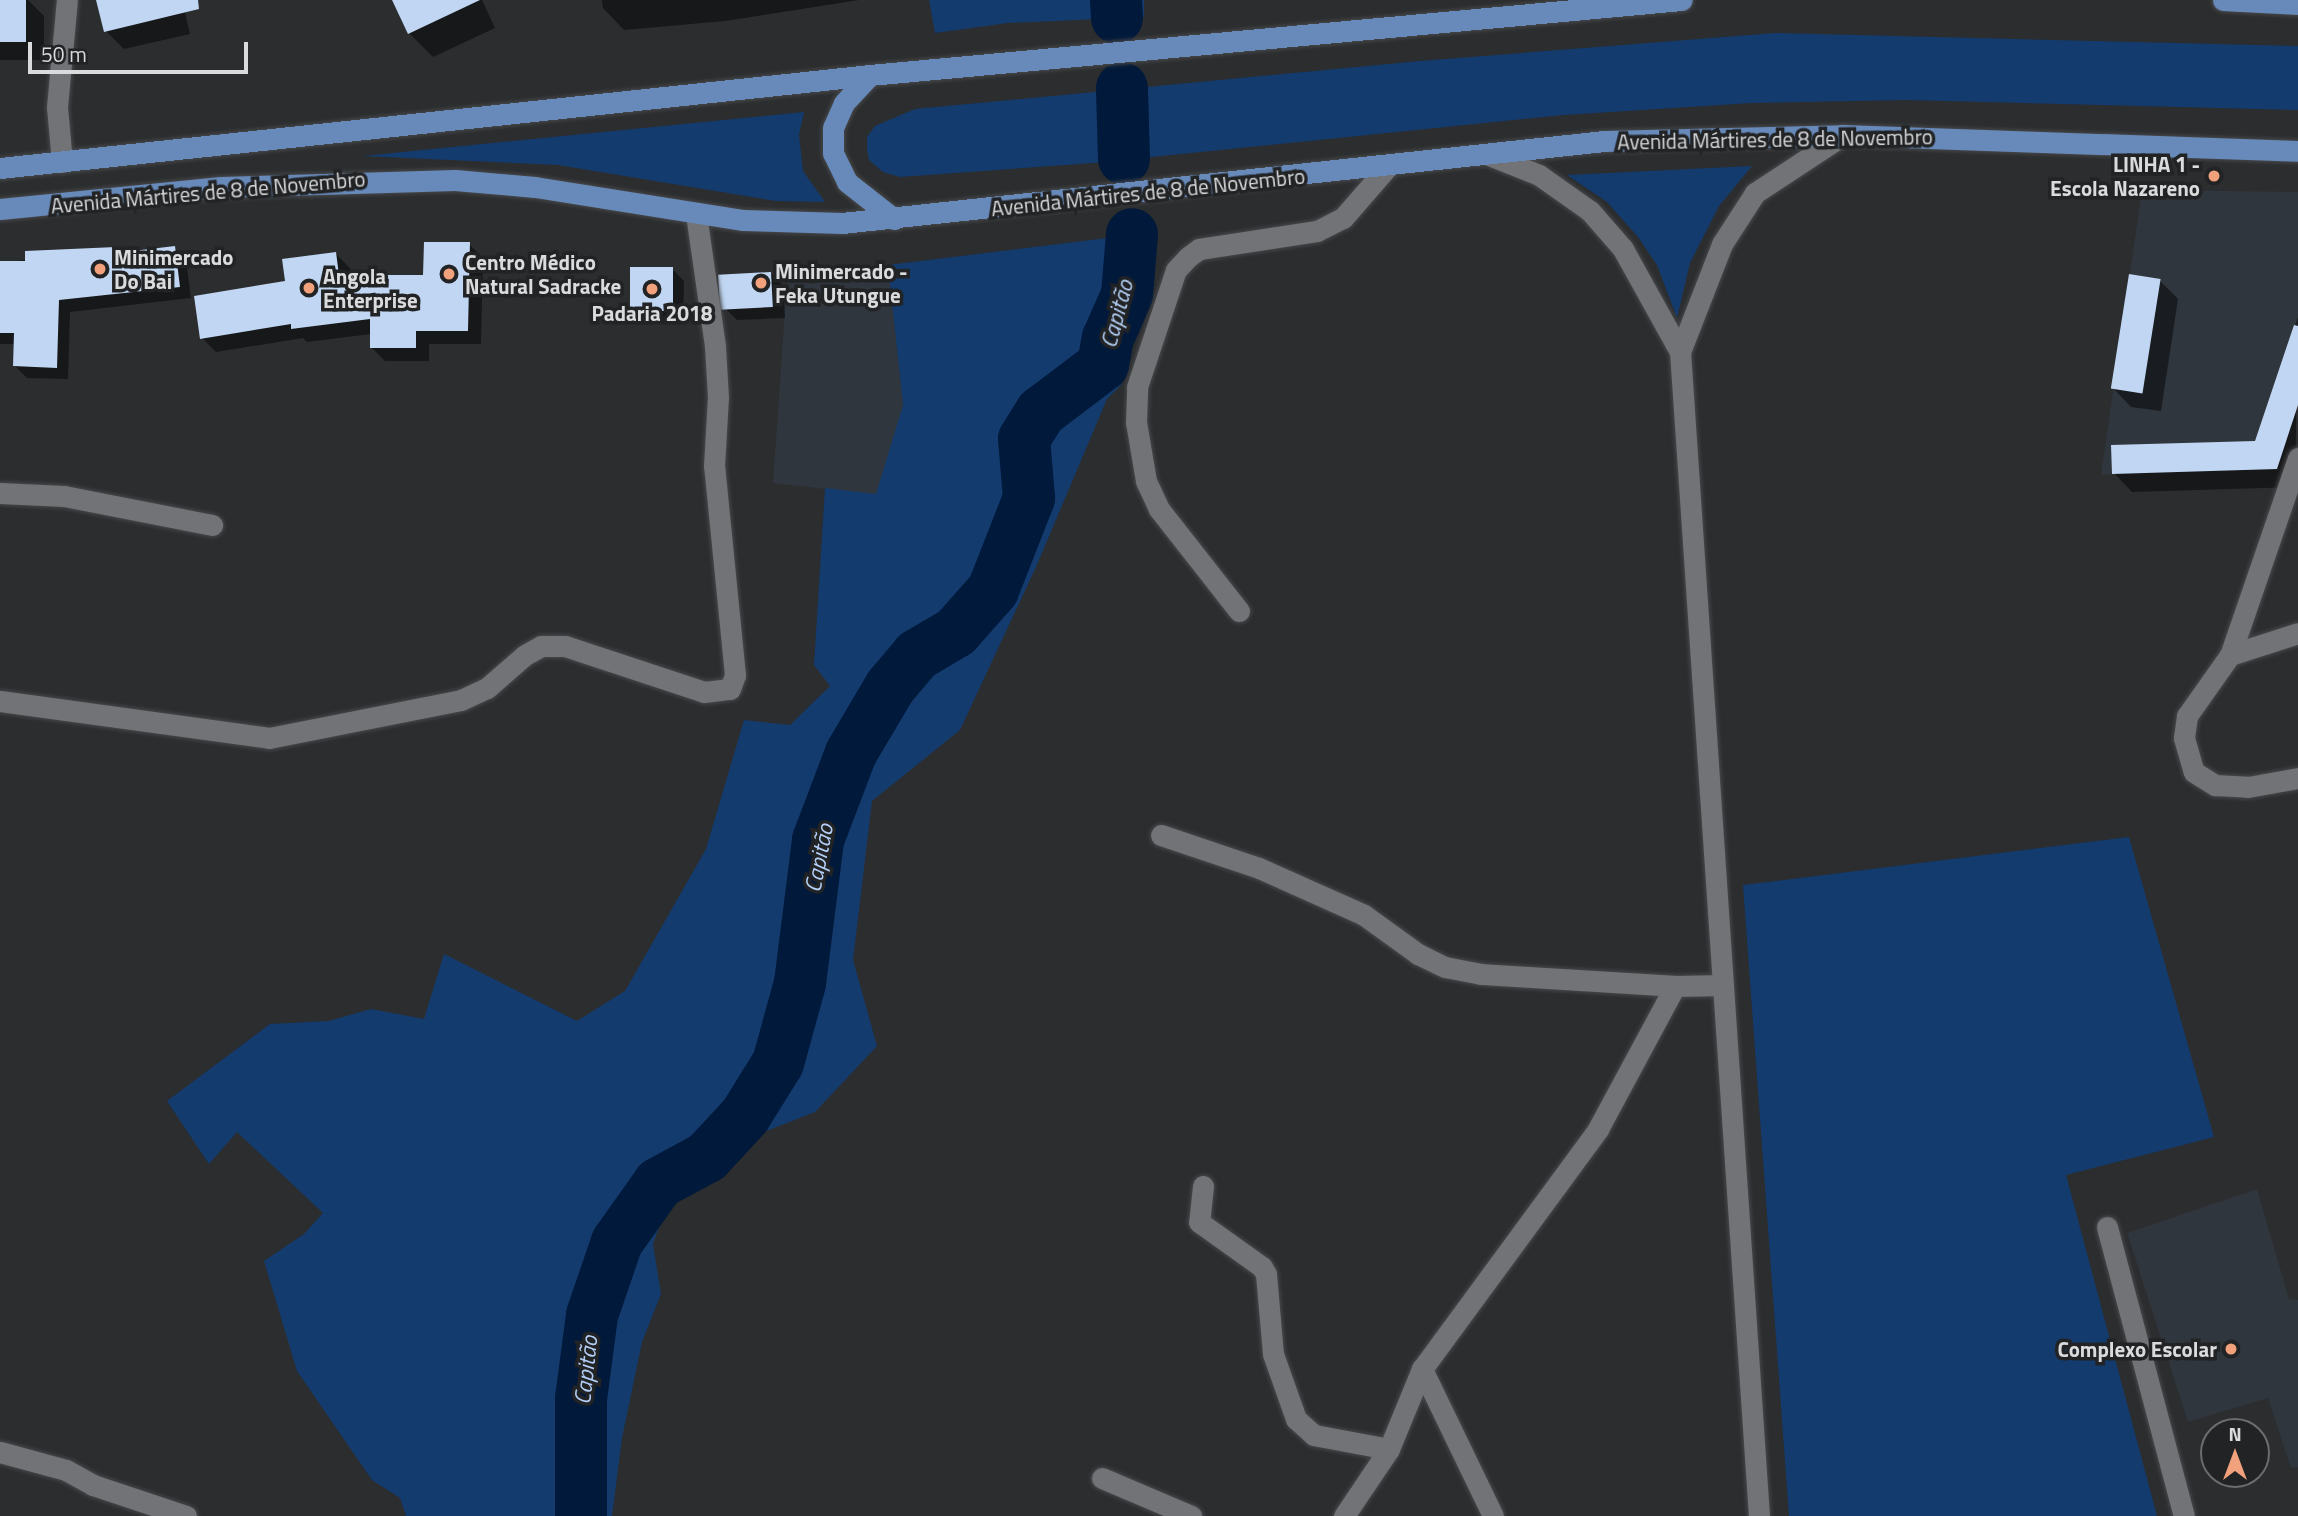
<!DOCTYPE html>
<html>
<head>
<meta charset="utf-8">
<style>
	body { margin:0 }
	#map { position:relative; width:2298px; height:1516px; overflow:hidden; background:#2b2d2f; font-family:"Titillium Web",sans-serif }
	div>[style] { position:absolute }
	.built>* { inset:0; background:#30363d }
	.green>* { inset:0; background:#143b6e }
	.shadow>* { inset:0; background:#0007 }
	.river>* { height:52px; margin:-26px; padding:0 26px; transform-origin:26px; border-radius:26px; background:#01193a }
	.building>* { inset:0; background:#c0d6f3; transform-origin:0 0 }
	.roads { filter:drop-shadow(0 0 2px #47484a) drop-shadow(0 0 2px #47484a) }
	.minor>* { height:21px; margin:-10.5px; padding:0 10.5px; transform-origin:10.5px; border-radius:10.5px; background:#717376 }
	.major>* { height:21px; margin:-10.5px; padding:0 10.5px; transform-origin:10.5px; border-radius:10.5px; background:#688aba }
	.dots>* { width:19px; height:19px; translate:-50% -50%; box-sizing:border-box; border:4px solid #212325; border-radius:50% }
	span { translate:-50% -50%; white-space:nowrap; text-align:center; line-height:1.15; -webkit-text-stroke:7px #212325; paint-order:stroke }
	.street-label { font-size:21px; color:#dadbdc }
	.poi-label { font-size:21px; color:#dadbdc; font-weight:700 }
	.right { translate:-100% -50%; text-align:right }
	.left { translate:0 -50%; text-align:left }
	.water-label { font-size:23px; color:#b3cef4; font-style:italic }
	.north { position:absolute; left:2200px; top:1418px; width:70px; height:70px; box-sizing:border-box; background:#212325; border:2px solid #6b6d6e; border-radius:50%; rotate:0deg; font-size:19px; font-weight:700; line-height:28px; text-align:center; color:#dadbdc }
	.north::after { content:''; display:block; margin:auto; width:24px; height:32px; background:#f1a17b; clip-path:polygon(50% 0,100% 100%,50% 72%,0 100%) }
	.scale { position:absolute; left:28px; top:42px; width:220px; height:32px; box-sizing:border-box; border:4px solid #dadbdc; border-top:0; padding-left:9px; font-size:21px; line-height:24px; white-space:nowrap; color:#dadbdc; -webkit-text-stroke:5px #212325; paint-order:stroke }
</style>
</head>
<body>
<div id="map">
	<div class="built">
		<div style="clip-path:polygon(2142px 190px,2298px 192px,2298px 405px,2277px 469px,2101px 475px)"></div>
		<div style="clip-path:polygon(816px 265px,888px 265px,903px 405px,876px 495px,773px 483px,787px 281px,814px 284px)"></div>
		<div style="clip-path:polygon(2257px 1189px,2289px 1299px,2298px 1300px,2298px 1467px,2291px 1468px,2268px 1398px,2188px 1422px,2127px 1233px)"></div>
	</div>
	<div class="green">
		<div style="clip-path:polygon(929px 0,1144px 0,1144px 17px,1008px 23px,935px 33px)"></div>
		<div style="clip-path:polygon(1775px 33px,2298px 46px,2298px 110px,1906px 100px,1751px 103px,1564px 115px,1093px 163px,900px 177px,883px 172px,869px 160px,867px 149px,867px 137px,875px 126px,915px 109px,1420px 61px)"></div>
		<div style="clip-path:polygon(804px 112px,799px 135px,803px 171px,825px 202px,776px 201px,558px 165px,363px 156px)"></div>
		<div style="clip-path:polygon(1752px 166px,1719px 206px,1690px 263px,1677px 318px,1657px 265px,1638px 237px,1607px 202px,1567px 175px)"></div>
		<div style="clip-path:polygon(1157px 232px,1121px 385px,1107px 399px,1036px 567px,960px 730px,872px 801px,853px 960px,877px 1046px,815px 1112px,746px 1139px,670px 1196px,653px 1244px,661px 1294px,642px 1342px,622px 1438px,612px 1516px,406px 1516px,400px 1498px,372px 1480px,297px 1371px,264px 1261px,304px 1234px,323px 1213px,237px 1132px,209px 1164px,167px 1101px,270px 1024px,329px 1021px,371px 1009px,424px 1019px,444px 954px,577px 1021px,625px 991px,706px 849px,744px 720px,790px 725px,830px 686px,814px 665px,825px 488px,876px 494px,903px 405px,888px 265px)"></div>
		<div style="clip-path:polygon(2129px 837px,2214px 1137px,2066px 1175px,2157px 1516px,1789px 1516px,1743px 885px)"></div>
	</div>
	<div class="shadow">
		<div style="clip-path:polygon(0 0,28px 0,44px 16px,44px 60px,0 60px)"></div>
		<div style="clip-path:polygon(98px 0,182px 0,190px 34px,124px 49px,106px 31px)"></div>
		<div style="clip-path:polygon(394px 0,482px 0,495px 28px,433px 57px,409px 33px)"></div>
		<div style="clip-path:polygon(602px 0,859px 0,725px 21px,624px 30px,603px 8px)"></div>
		<div style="clip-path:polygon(469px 244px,483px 258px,481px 344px,429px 344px,429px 361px,385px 361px,371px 347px,371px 334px,307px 342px,303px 338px,216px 352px,202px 338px,336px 254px,350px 268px,351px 276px,425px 276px)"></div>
		<div style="clip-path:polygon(174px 248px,186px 260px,191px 298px,70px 312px,68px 379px,27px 378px,15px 366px,16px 344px,0 344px,0 263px,115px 249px,121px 255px)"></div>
		<div style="clip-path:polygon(672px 269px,684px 281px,683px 324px,643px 323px,631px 310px)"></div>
		<div style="clip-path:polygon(771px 273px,783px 286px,785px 318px,737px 320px,725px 308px)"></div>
		<div style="clip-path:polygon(2160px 281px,2178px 299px,2161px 411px,2131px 407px,2113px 388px)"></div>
		<div style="clip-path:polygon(2298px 317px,2295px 487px,2132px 492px,2114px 473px,2256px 443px)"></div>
	</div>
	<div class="river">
		<div style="left:1116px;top:0;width:18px;rotate:87deg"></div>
		<div style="left:1122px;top:88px;width:71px;rotate:88.4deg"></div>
		<div style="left:581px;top:1516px;width:117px;rotate:-90deg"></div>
		<div style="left:581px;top:1399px;width:85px;rotate:-82.5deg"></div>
		<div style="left:592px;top:1315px;width:77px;rotate:-71.1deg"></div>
		<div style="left:617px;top:1242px;width:72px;rotate:-54.6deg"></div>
		<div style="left:659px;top:1183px;width:55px;rotate:-28.4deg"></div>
		<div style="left:707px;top:1157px;width:56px;rotate:-47.2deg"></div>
		<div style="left:745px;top:1116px;width:62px;rotate:-58.1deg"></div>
		<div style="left:778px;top:1063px;width:83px;rotate:-74.6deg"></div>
		<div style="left:800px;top:983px;width:144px;rotate:-82.8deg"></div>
		<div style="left:818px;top:840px;width:93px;rotate:-69.2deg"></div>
		<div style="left:851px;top:753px;width:77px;rotate:-59.4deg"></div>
		<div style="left:890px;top:687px;width:42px;rotate:-49.8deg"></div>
		<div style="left:917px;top:655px;width:45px;rotate:-30.5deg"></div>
		<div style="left:956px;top:632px;width:56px;rotate:-48.6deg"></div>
		<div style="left:993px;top:590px;width:99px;rotate:-68.6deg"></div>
		<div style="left:1029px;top:498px;width:59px;rotate:-94.8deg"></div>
		<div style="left:1024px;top:439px;width:32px;rotate:-58deg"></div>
		<div style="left:1041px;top:412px;width:78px;rotate:-37.2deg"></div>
		<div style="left:1103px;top:365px;width:27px;rotate:-80deg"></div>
		<div style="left:1108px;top:338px;width:47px;rotate:-66.2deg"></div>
		<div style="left:1127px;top:295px;width:61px;rotate:-85.3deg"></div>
	</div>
	<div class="building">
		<div style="left:0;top:0;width:26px;height:42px"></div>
		<div style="clip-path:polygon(96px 0,198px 0,199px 9px,104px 32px)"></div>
		<div style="clip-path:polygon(392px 0,480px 0,408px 34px)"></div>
		<div style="clip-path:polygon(424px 242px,470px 242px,468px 331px,416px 331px,416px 348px,370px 348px,370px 319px,291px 329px,291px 324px,200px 339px,194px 296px,285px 281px,282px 259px,336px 252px,339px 275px,423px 275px)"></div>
		<div style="clip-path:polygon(175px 246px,180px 287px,59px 300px,57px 368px,13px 366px,14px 333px,0 333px,0 261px,25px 261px,25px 251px,116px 247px,116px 253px)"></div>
		<div style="left:630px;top:267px;width:43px;height:44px"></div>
		<div style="left:771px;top:272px;width:35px;height:53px;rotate:87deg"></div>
		<div style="left:2129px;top:274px;width:32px;height:116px;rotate:9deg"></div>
		<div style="clip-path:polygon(2294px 325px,2298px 326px,2298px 405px,2277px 469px,2112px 474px,2111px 445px,2255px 441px)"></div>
	</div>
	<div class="roads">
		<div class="minor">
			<div style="left:1489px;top:155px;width:54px;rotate:21.8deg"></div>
			<div style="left:1539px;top:175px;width:62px;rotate:35.2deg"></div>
			<div style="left:1590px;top:211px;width:50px;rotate:49deg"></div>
			<div style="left:1623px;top:249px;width:118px;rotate:61deg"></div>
			<div style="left:62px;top:162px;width:55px;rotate:-95.2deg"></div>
			<div style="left:57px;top:107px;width:107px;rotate:-84.7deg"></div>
			<div style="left:2298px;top:458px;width:208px;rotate:109deg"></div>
			<div style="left:2230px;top:655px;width:75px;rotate:125.2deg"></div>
			<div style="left:2187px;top:716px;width:22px;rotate:98deg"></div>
			<div style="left:2184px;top:738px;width:35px;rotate:74deg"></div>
			<div style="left:2194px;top:772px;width:25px;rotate:32deg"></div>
			<div style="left:2215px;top:785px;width:33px;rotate:3deg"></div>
			<div style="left:2248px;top:787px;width:51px;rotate:-10.2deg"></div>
			<div style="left:0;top:493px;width:64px;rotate:2.7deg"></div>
			<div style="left:64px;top:496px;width:151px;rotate:11.1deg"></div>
			<div style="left:1239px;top:611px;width:130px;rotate:-128.1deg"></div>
			<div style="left:1159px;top:509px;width:31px;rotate:-115deg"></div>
			<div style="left:1146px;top:481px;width:60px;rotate:-99.6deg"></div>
			<div style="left:1136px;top:422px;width:35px;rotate:-88deg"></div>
			<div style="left:1137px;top:387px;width:123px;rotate:-71.6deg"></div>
			<div style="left:1176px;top:270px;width:18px;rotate:-47deg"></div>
			<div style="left:1188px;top:257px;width:14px;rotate:-36deg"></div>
			<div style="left:1199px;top:249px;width:119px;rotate:-8.7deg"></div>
			<div style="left:1317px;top:231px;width:29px;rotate:-27deg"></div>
			<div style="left:1343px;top:218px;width:70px;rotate:-49deg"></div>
			<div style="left:2230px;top:655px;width:71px;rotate:-17.9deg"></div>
			<div style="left:0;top:701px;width:272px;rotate:7.8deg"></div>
			<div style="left:269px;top:738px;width:196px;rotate:-11.2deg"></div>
			<div style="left:461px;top:700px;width:29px;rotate:-25deg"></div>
			<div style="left:487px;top:688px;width:50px;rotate:-41deg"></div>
			<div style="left:525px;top:655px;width:18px;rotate:-29deg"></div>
			<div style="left:541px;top:646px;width:24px"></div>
			<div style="left:565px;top:646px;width:146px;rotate:18.3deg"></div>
			<div style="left:704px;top:692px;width:26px;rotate:-7deg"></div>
			<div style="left:730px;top:689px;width:15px;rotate:-70deg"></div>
			<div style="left:735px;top:675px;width:210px;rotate:-95.7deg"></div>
			<div style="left:714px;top:466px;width:69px;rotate:-86.7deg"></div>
			<div style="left:718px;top:397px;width:51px;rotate:-93.4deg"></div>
			<div style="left:715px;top:346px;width:133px;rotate:-98.2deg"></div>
			<div style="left:1161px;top:835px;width:103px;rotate:18.6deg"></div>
			<div style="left:1259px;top:868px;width:115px;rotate:24.1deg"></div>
			<div style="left:1364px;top:915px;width:67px;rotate:35.8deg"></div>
			<div style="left:1418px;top:954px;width:30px;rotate:26deg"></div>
			<div style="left:1445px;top:967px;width:37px;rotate:11deg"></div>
			<div style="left:1481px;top:974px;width:194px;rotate:3.5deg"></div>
			<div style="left:1203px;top:1186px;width:36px;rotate:96deg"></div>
			<div style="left:1199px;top:1222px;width:77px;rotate:35.5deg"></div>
			<div style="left:1262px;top:1267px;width:8px;rotate:60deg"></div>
			<div style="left:1266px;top:1274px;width:80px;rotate:85deg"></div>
			<div style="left:1273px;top:1354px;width:69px;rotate:70.5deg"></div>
			<div style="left:1296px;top:1419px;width:24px;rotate:42deg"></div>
			<div style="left:1314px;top:1435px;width:76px;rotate:10.6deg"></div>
			<div style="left:2107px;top:1227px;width:299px;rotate:75.1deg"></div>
			<div style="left:1422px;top:1369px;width:163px;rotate:64.2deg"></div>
			<div style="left:0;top:1452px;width:68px;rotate:15.3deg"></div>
			<div style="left:66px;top:1470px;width:31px;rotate:29deg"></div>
			<div style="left:93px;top:1485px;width:98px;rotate:18.4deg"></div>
			<div style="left:1102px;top:1478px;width:97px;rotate:23.1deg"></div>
			<div style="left:1344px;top:1516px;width:81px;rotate:-56.1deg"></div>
			<div style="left:1389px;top:1449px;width:87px;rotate:-67.6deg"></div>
			<div style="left:1422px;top:1369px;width:298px;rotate:-53.7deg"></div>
			<div style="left:1598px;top:1129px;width:162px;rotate:-61.7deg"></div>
			<div style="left:1675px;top:986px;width:48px;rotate:-1.2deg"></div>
			<div style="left:1759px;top:1516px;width:1167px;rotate:-93.88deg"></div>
			<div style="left:1680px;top:352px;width:116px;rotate:-68.7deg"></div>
			<div style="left:1722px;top:244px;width:61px;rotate:-57.1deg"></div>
			<div style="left:1755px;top:193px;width:105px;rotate:-33.4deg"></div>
		</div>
		<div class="major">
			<div style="left:2223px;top:0;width:75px;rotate:3.1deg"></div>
			<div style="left:870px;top:75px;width:38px;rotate:133deg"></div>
			<div style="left:844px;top:103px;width:27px;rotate:114deg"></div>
			<div style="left:833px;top:128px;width:25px;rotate:90deg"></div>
			<div style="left:833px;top:153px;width:32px;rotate:64deg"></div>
			<div style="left:847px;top:182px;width:60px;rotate:38.2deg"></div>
			<div style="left:0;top:168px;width:875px;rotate:-6.1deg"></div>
			<div style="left:870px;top:75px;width:815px;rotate:-5.28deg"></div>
			<div style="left:0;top:209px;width:222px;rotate:-5.7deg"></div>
			<div style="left:221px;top:187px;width:234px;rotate:-1.7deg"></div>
			<div style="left:455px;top:180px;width:80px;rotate:5deg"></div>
			<div style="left:535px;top:187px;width:211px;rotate:9deg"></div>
			<div style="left:743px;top:220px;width:99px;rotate:1.7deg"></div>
			<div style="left:842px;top:223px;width:766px;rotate:-6.14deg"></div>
			<div style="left:1604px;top:141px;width:239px;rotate:-1.4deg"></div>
			<div style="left:1843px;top:135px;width:455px;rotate:2deg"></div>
		</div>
	</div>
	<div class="dots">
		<div style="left:2214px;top:176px;background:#f1a17b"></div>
		<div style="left:100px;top:269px;background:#f1a17b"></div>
		<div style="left:449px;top:274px;background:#f1a17b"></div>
		<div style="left:761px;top:283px;background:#f1a17b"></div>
		<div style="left:309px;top:288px;background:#f1a17b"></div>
		<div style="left:652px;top:289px;background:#f1a17b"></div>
		<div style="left:2231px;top:1349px;background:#f1a17b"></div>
	</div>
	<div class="street-label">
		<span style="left:1775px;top:139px;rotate:-1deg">Avenida Mártires de 8 de Novembro</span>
		<span style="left:208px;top:192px;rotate:-5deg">Avenida Mártires de 8 de Novembro</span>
		<span style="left:1148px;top:192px;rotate:-6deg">Avenida Mártires de 8 de Novembro</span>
	</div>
	<div class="poi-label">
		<span class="right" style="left:2200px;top:176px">LINHA 1 -<br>Escola Nazareno</span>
		<span class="left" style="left:114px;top:269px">Minimercado<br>Do Bai</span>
		<span class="left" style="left:465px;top:274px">Centro Médico<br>Natural Sadracke</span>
		<span class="left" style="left:775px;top:283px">Minimercado -<br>Feka Utungue</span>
		<span class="left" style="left:323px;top:288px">Angola<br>Enterprise</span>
		<span style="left:652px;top:313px">Padaria 2018</span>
		<span class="right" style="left:2217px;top:1349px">Complexo Escolar</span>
	</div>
	<div class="water-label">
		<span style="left:1117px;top:314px;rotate:-75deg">Capitão</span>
		<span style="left:819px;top:858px;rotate:-79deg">Capitão</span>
		<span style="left:586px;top:1370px;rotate:-84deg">Capitão</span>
	</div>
	<div class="north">N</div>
	<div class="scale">50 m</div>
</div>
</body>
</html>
